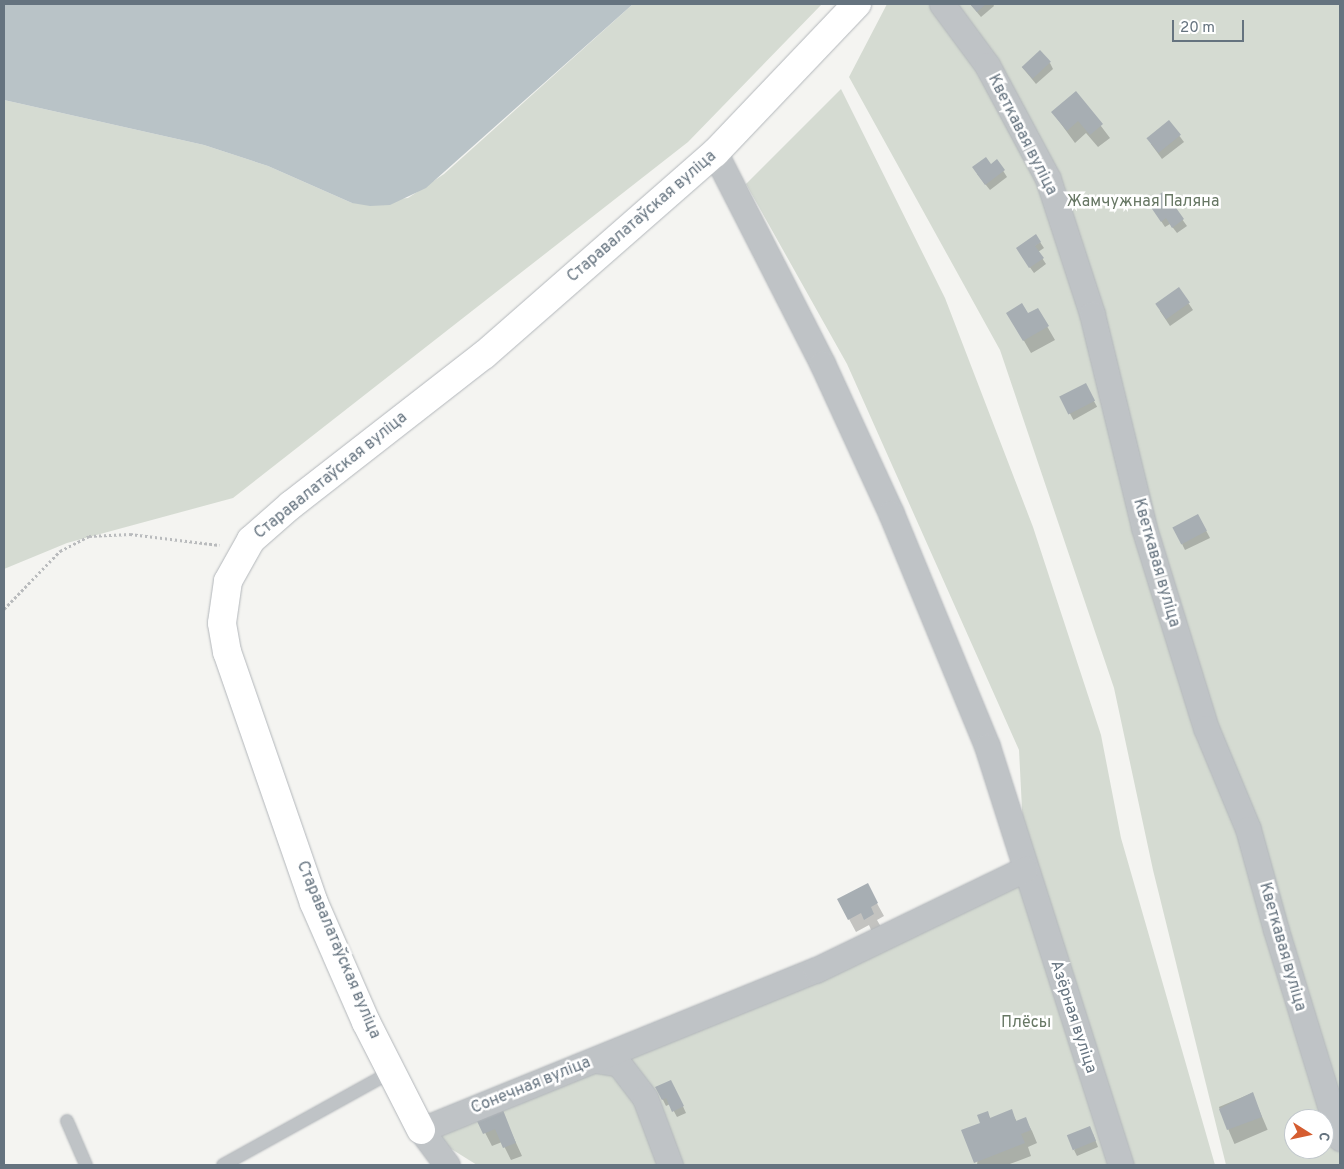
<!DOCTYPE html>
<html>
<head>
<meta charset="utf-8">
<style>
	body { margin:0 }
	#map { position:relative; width:1344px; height:1169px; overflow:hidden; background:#f4f4f1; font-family:Overpass,sans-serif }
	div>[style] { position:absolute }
	.green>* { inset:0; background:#d5dbd2 }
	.water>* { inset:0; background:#b9c3c7 }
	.shadow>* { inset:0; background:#0003; transform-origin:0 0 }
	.building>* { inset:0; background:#a7aeb3; transform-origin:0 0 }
	.path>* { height:3px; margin-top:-1.5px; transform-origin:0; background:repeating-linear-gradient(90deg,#b9bbbd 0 2.5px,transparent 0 5px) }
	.roads { filter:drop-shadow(0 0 1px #b2b6ba) drop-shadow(0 0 1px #b2b6ba) }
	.lane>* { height:12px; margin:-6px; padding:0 6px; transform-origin:6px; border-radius:6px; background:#bfc3c6 }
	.street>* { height:25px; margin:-12.5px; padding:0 12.5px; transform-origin:12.5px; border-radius:12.5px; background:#bfc3c6 }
	.secondary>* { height:28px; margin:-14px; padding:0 14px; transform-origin:14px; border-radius:14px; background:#fff }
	span { translate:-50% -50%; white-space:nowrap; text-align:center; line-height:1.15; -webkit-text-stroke:5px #fff; paint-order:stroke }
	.street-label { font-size:16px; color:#65737f }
	.park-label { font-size:16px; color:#677764 }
	.frame { position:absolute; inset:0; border:5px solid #65737f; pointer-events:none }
	.north { position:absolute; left:1284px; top:1109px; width:50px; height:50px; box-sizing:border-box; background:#fff; border:1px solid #c1c7cc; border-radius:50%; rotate:100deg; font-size:14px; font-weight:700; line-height:20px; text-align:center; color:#65737f }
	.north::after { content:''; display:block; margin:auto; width:18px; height:22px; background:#d55d30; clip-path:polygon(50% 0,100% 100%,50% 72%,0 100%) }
	.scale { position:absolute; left:1172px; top:20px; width:72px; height:22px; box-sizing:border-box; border:2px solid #65737f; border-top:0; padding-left:6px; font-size:15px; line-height:18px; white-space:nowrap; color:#65737f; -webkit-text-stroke:4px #fff; paint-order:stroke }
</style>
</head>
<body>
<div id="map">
	<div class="green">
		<div style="clip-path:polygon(633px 4px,822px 4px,688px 142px,233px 498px,67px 543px,4px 569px,4px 100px,204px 145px,268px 166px,352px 203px,408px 198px,444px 174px)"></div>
		<div style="clip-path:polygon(evenodd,887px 4px,1340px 4px,1340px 1165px,1226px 1165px,1153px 870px,1114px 688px,1000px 350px,849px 77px,887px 4px,1294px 1119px,1324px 1119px,1324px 1149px,1294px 1149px,1294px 1119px)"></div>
		<div style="clip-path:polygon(841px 89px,945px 298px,1033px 527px,1101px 735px,1121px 838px,1215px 1165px,477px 1165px,421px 1130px,1025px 868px,1019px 750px,847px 364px,746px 184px)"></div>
	</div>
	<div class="water">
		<div style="clip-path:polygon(4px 4px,633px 4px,426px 188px,390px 205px,370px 206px,352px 203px,268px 166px,204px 145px,4px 100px)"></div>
	</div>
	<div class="shadow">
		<div style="clip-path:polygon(970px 4px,993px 4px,994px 6px,981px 17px)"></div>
		<div style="clip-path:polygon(1050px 63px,1053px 69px,1036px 84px,1022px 67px)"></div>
		<div style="clip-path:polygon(1076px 93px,1110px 138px,1098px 147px,1086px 133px,1075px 143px,1053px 113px)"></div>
		<div style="clip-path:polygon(1169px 122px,1184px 142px,1162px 159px,1151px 144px)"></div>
		<div style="clip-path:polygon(997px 161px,1007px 177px,990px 190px,977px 174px)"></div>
		<div style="clip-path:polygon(1163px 193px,1187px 226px,1177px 233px,1170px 224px,1165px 227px,1153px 209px)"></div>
		<div style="clip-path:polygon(1040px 242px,1044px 248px,1038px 252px,1046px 264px,1034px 273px,1021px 255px)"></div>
		<div style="clip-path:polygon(1179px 289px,1193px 310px,1170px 326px,1160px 311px)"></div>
		<div style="clip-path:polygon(1037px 309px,1055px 340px,1031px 353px,1008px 313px,1028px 315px)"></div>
		<div style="left:1085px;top:385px;width:25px;height:27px;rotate:61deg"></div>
		<div style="clip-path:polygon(1201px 521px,1210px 538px,1185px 550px,1182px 544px)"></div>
		<div style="clip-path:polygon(874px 898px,884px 916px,877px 920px,881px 927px,872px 932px,869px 925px,856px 932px,849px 919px)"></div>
		<div style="clip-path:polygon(674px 1087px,686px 1113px,677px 1117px,670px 1104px,666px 1106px,657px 1088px)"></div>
		<div style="left:1252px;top:1093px;width:40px;height:36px;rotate:67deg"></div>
		<div style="clip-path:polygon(1011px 1111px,1017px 1122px,1025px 1119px,1032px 1131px,1037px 1143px,1028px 1147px,1031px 1156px,1007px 1165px,977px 1165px,982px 1124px,987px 1113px,991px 1119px)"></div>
		<div style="clip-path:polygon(502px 1112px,522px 1156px,511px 1160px,502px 1142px,492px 1146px,479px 1121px)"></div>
		<div style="clip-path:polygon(1093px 1134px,1098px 1147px,1077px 1156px,1074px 1150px)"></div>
	</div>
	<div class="building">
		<div style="clip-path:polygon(970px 4px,986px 4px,977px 12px)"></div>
		<div style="left:1040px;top:50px;width:16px;height:25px;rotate:47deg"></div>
		<div style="clip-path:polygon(1076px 91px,1103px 124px,1090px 135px,1078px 121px,1067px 131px,1051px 112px)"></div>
		<div style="left:1169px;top:120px;width:19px;height:29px;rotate:51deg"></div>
		<div style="clip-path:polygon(986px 157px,991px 164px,997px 159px,1005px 170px,985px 185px,972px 167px)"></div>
		<div style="clip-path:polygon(1164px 191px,1184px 219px,1172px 228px,1166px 218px,1161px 222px,1148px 203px)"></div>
		<div style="clip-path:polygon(1036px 234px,1041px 242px,1035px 246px,1044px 258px,1029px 268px,1016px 248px)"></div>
		<div style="left:1179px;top:287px;width:19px;height:29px;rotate:55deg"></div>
		<div style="clip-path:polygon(1022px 303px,1028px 313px,1038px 308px,1049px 326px,1023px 341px,1006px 313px)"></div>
		<div style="left:1086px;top:383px;width:20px;height:30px;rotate:63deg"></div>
		<div style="left:1198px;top:514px;width:19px;height:29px;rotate:62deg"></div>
		<div style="clip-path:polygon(868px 883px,878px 903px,871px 907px,874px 914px,864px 920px,861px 913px,848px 920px,837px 899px)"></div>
		<div style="clip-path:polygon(671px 1080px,684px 1106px,672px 1112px,666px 1098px,662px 1100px,655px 1087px)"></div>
		<div style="clip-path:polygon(1253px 1092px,1262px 1117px,1227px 1130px,1219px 1109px)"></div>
		<div style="clip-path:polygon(1012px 1109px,1016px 1121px,1026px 1117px,1031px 1130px,1021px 1134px,1025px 1143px,974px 1163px,961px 1130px,980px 1123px,977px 1115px,988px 1111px,990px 1118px)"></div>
		<div style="clip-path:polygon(503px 1110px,516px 1143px,503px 1148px,495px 1129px,483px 1134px,477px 1121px)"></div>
		<div style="left:1090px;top:1126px;width:16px;height:25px;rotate:68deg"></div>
	</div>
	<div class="path">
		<div style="left:4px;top:609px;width:81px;rotate:-46deg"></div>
		<div style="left:60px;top:551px;width:33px;rotate:-27deg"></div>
		<div style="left:89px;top:536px;width:41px;rotate:-2.8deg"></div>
		<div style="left:130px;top:534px;width:90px;rotate:7deg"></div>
	</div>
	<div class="roads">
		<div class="lane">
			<div style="left:67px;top:1121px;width:48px;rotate:66.6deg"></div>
			<div style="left:223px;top:1165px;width:192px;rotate:-29deg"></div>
		</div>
		<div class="street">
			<div style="left:942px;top:4px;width:76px;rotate:53.6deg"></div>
			<div style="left:987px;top:65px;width:129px;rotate:61.8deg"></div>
			<div style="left:1048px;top:179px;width:142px;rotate:71.9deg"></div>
			<div style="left:1092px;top:314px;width:220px;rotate:76.3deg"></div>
			<div style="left:1144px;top:528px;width:209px;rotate:72.8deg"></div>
			<div style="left:1206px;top:728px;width:109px;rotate:67.4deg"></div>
			<div style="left:1248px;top:829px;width:105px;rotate:74.5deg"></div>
			<div style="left:1276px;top:930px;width:218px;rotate:72.9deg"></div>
			<div style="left:715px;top:153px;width:236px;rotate:63deg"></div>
			<div style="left:822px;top:363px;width:165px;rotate:65.3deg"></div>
			<div style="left:891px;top:513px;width:252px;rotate:67.6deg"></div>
			<div style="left:987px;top:746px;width:440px;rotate:72.3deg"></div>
			<div style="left:595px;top:1060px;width:24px;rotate:9deg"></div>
			<div style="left:619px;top:1064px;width:43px;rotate:52.6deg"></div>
			<div style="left:645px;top:1098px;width:72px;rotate:69.5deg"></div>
			<div style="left:447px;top:1165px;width:44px;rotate:-126.6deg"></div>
			<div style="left:421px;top:1130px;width:426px;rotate:-22.1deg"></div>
			<div style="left:816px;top:970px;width:232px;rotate:-25.8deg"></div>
		</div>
		<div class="secondary">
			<div style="left:421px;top:1130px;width:121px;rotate:-117deg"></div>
			<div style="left:366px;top:1022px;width:130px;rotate:-113.6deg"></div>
			<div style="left:314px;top:903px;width:266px;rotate:-109.1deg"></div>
			<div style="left:227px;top:652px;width:29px;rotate:-100deg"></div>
			<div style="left:222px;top:623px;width:42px;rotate:-81.9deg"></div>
			<div style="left:228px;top:581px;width:47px;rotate:-60.7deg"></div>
			<div style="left:251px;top:540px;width:53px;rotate:-41.2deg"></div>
			<div style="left:291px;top:505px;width:244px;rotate:-37.9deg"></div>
			<div style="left:484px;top:355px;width:307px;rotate:-41.2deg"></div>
			<div style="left:715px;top:153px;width:206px;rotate:-46.4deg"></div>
		</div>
	</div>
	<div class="street-label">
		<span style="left:1022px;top:135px;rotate:63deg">Кветкавая вуліца</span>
		<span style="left:642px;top:217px;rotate:-41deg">Старавалатаўская вуліца</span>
		<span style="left:331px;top:476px;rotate:-39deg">Старавалатаўская вуліца</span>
		<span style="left:1156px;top:563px;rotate:74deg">Кветкавая вуліца</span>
		<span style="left:1282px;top:947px;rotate:74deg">Кветкавая вуліца</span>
		<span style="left:338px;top:950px;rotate:67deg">Старавалатаўская вуліца</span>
		<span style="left:1073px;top:1017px;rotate:72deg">Азёрная вуліца</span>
		<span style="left:531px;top:1086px;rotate:-22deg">Сонечная вуліца</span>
	</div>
	<div class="park-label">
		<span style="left:1143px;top:202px">Жамчужная Паляна</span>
		<span style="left:1026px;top:1023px">Плёсы</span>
	</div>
	<div class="frame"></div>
	<div class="north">С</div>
	<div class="scale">20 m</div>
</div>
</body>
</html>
